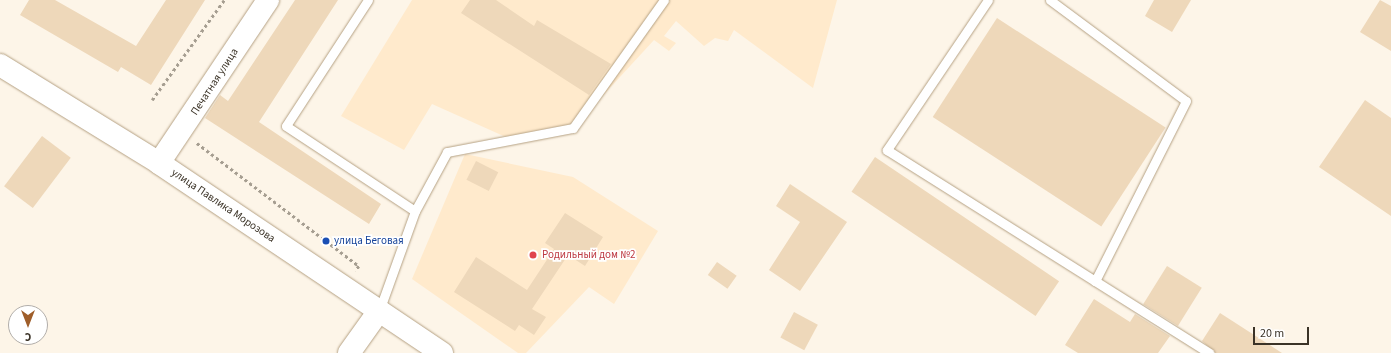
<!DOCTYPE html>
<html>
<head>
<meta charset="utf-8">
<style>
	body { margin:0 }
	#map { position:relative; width:1391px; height:353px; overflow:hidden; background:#fdf5e8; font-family:"Source Sans 3",sans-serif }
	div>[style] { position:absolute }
	.built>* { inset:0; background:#ffeacc }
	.building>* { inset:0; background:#eed8ba; transform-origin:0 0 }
	.path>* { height:2.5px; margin-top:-1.25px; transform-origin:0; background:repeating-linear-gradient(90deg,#a69e91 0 3px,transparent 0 6px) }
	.roads { filter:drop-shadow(0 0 1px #b5a183) drop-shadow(0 0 1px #b5a183) }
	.lane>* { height:9px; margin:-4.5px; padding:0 4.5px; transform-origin:4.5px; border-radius:4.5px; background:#fff }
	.secondary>* { height:22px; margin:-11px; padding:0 11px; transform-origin:11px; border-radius:11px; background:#fff }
	.dots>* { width:11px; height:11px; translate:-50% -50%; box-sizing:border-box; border:2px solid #fff; border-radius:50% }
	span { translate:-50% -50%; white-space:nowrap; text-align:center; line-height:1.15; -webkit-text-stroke:3.5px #fff; paint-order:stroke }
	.street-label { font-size:11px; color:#3b3327 }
	.transit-label { font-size:11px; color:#164399 }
	.left { translate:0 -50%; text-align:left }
	.health-label { font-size:11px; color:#be3a42 }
	.north { position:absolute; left:8px; top:305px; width:40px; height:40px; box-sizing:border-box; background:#fff; border:1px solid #b1ada9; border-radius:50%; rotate:180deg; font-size:11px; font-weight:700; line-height:16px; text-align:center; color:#3b3327 }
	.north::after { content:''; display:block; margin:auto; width:14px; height:18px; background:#9f5e2a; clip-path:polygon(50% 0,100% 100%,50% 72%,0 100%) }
	.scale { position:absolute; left:1253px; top:327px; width:56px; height:18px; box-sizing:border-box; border:2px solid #3b3327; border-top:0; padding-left:5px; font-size:12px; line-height:14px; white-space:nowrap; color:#3b3327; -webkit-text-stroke:3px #fff; paint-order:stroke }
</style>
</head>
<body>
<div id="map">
	<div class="built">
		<div style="clip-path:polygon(412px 0,837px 0,813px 88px,734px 30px,728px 41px,715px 38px,704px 46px,676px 21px,664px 36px,676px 43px,669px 51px,654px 40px,573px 128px,554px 127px,508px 138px,432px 104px,404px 150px,341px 116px)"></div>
		<div style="clip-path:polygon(465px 154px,573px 177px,658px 231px,614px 304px,589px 287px,526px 353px,518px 353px,412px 279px)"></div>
	</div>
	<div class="building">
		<div style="clip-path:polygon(29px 0,55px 0,136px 46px,166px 0,205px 0,151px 85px,121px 67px,118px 72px,20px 15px)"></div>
		<div style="clip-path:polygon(295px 0,338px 0,259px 122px,381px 204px,369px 224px,205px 118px,220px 95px,228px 101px)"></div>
		<div style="clip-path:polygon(470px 0,496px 0,534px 26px,537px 20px,611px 64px,589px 95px,461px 13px)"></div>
		<div style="clip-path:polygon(1154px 0,1191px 0,1172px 32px,1145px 16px)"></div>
		<div style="clip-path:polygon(1380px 0,1391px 6px,1391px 51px,1360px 32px)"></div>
		<div style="left:997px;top:18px;width:201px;height:118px;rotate:33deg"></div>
		<div style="clip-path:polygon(1365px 100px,1391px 118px,1391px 216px,1319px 167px)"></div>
		<div style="left:42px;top:136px;width:36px;height:63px;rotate:37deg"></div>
		<div style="left:875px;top:157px;width:222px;height:42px;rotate:34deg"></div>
		<div style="left:476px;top:161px;width:25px;height:21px;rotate:27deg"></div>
		<div style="clip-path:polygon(790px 184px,847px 222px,800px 291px,769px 270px,800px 222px,776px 206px)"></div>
		<div style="clip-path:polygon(565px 213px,603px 237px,585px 266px,568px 255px,532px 309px,546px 317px,534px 335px,519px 325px,515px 331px,454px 292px,476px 257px,527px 290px,554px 249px,545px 243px)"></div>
		<div style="left:717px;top:262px;width:24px;height:16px;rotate:35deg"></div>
		<div style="left:1167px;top:266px;width:41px;height:45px;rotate:32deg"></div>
		<div style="clip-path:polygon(1094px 299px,1130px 322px,1135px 314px,1170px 336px,1158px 353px,1078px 353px,1065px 345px)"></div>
		<div style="left:794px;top:312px;width:27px;height:29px;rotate:28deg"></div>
		<div style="clip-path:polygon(1220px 313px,1282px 353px,1215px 353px,1202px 341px)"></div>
	</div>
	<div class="path">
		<div style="left:152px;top:100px;width:123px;rotate:-54.2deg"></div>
		<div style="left:197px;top:143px;width:203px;rotate:37.2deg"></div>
		<div style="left:359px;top:266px;width:6px;rotate:121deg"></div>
	</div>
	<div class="roads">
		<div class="lane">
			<div style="left:368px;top:0;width:150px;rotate:123.1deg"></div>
			<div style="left:286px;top:126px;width:154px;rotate:33.4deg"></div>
			<div style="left:988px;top:0;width:181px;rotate:124deg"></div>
			<div style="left:887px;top:150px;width:381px;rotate:32.2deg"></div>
			<div style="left:1050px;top:0;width:169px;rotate:36.6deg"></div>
			<div style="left:1186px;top:101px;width:202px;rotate:116.8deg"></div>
			<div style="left:379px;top:311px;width:106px;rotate:-70.2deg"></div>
			<div style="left:415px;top:211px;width:67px;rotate:-61.5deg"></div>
			<div style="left:447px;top:152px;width:128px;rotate:-10.8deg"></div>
			<div style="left:573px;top:128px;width:157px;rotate:-54.6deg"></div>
		</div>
		<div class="secondary">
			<div style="left:0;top:65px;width:187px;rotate:31.6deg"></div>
			<div style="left:159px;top:163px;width:341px;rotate:33.9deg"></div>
			<div style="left:159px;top:163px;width:196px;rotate:-56.2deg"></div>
			<div style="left:349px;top:353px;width:52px;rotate:-54.5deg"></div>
		</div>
	</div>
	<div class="dots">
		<div style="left:326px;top:241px;background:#1a4fb4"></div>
		<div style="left:533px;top:255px;background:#e0444e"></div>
	</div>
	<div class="street-label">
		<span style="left:215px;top:82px;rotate:-57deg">Печатная улица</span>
		<span style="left:223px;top:206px;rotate:34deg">улица Павлика Морозова</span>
	</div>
	<div class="transit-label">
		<span class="left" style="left:334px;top:241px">улица Беговая</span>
	</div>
	<div class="health-label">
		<span class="left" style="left:542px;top:255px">Родильный дом №2</span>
	</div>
	<div class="north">С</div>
	<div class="scale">20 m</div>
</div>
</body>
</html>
